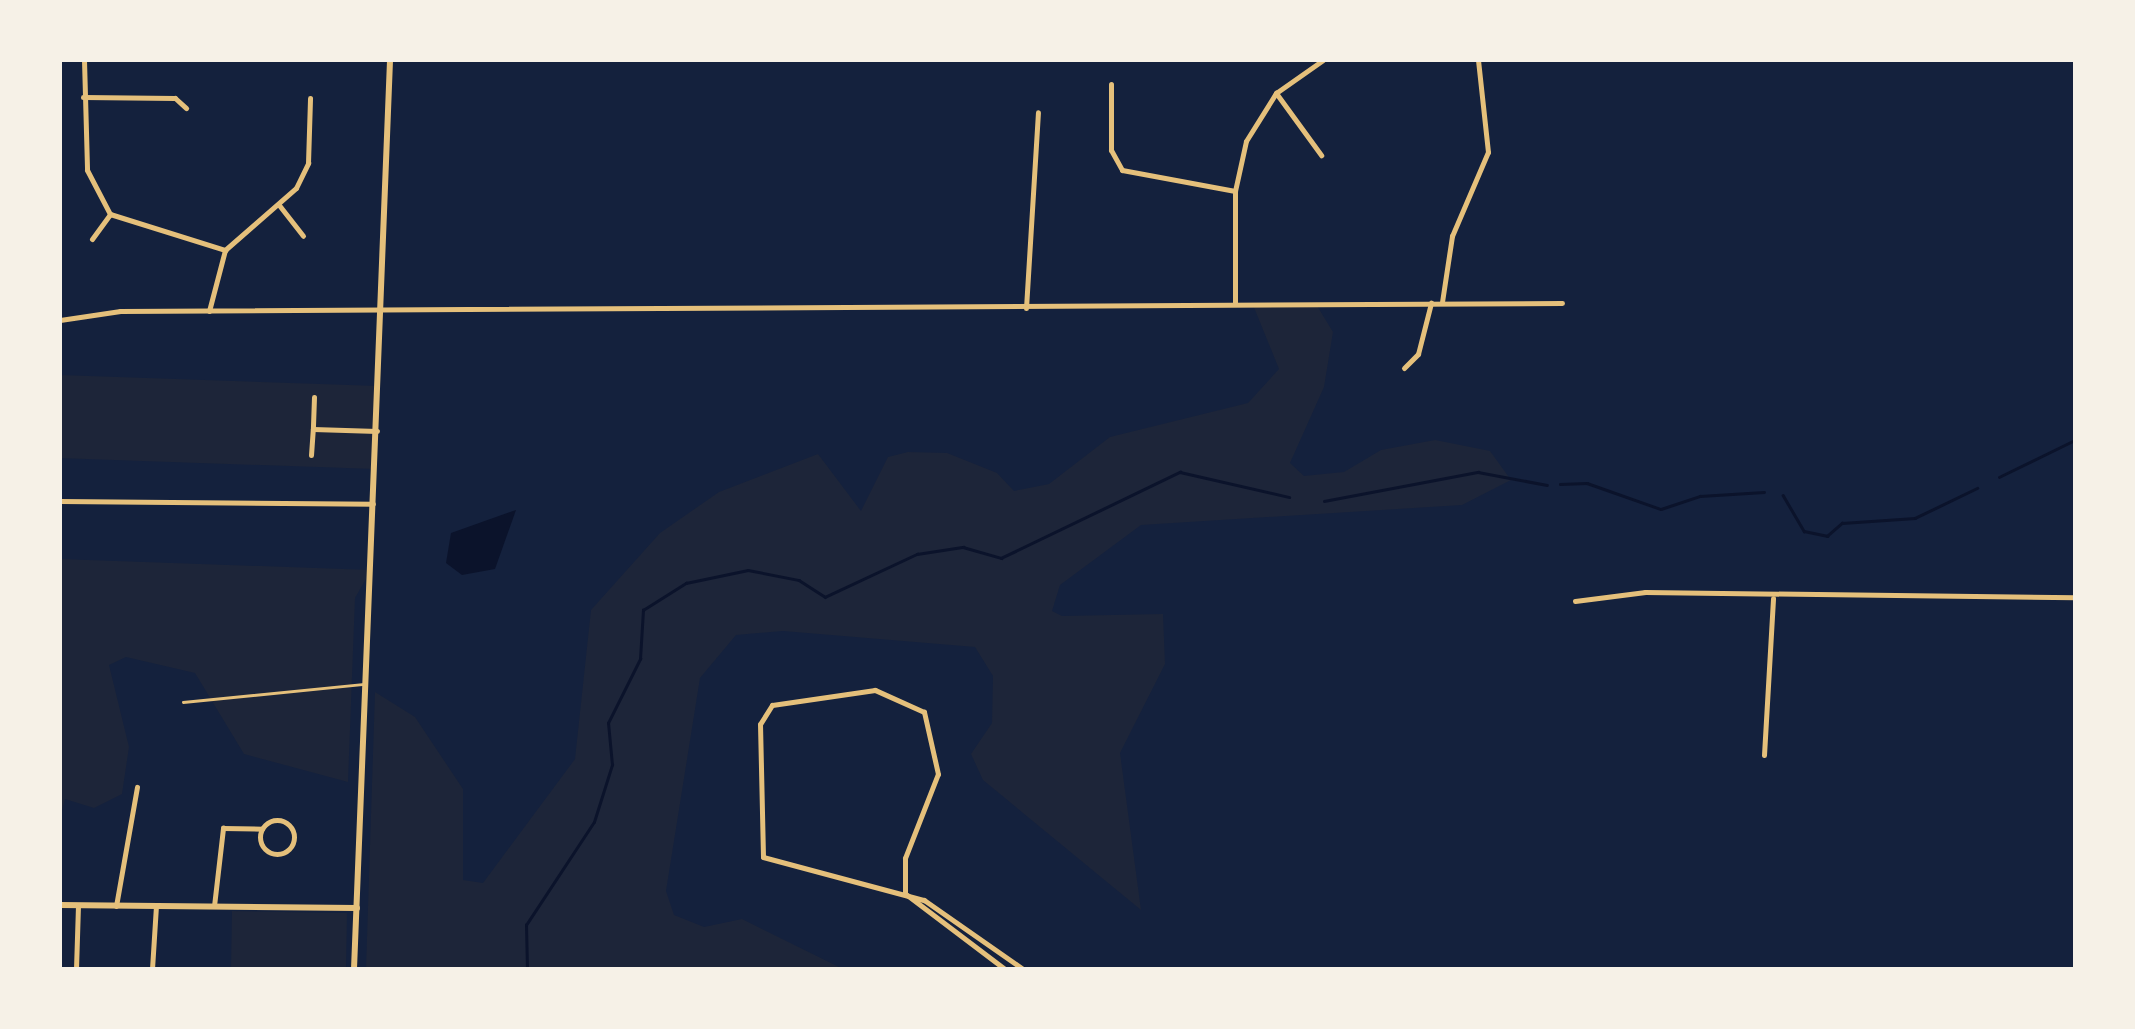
<!DOCTYPE html>
<html>
<head>
<meta charset="utf-8">
<style>
	body { margin:0 }
	#map { position:relative; width:2135px; height:1029px; overflow:hidden; background:#14213d; font-family:Raleway,sans-serif }
	div>[style] { position:absolute }
	.green>* { inset:0; background:#1d2539; transform-origin:0 0 }
	.water>* { inset:0; background:#0b132b }
	.stream>* { height:2.5px; margin:-1.25px; padding:0 1.25px; transform-origin:1.25px; border-radius:1.25px; background:#0b132b }
	.service>* { height:2.5px; margin:-1.25px; padding:0 1.25px; transform-origin:1.25px; border-radius:1.25px; background:#e5c07b }
	.minor>* { height:5px; margin:-2.5px; padding:0 2.5px; transform-origin:2.5px; border-radius:2.5px; background:#e5c07b }
	.minor>.ring { margin:-2.5px; padding:0; box-sizing:content-box; background:none; border:5px solid #e5c07b; border-radius:50% }
	.tertiary>* { height:6px; margin:-3px; padding:0 3px; transform-origin:3px; border-radius:3px; background:#e5c07b }
	span { translate:-50% -50%; white-space:nowrap; text-align:center; line-height:1.15; -webkit-text-stroke:8px #f6f1e7; paint-order:stroke }
	.frame { position:absolute; inset:0; border:62px solid #f6f1e7; pointer-events:none }
</style>
</head>
<body>
<div id="map">
	<div class="green">
		<div style="clip-path:polygon(1316px 304px,1333px 332px,1324px 387px,1290px 463px,1304px 476px,1344px 472px,1381px 450px,1435px 440px,1490px 451px,1511px 480px,1462px 505px,1141px 525px,1060px 585px,1052px 611px,1062px 616px,1163px 614px,1165px 664px,1120px 753px,1141px 910px,983px 780px,971px 754px,992px 723px,993px 676px,975px 647px,783px 631px,736px 635px,700px 678px,666px 891px,674px 915px,704px 927px,742px 919px,843px 969px,366px 969px,375px 692px,415px 717px,463px 789px,463px 880px,483px 883px,575px 759px,591px 610px,660px 533px,719px 492px,818px 454px,861px 511px,888px 457px,908px 452px,947px 453px,997px 473px,1014px 491px,1049px 484px,1110px 437px,1248px 403px,1279px 369px,1253px 305px)"></div>
		<div style="left:60px;top:375px;width:318px;height:83px;rotate:2deg"></div>
		<div style="clip-path:polygon(60px 559px,371px 570px,355px 598px,348px 782px,244px 754px,195px 673px,126px 657px,109px 665px,129px 747px,122px 794px,94px 808px,65px 799px,60px 819px)"></div>
		<div style="left:232px;top:911px;width:115px;height:58px;rotate:1deg"></div>
	</div>
	<div class="water">
		<div style="clip-path:polygon(516px 510px,495px 569px,462px 575px,446px 563px,451px 533px)"></div>
	</div>
	<div class="stream">
		<div style="left:1999px;top:477px;width:85px;rotate:-26deg"></div>
		<div style="left:1560px;top:484px;width:27px;rotate:-2deg"></div>
		<div style="left:1587px;top:483px;width:78px;rotate:19.4deg"></div>
		<div style="left:1661px;top:509px;width:41px;rotate:-18.4deg"></div>
		<div style="left:1700px;top:496px;width:64px;rotate:-3.6deg"></div>
		<div style="left:1783px;top:495px;width:42px;rotate:59.7deg"></div>
		<div style="left:1804px;top:531px;width:24px;rotate:12deg"></div>
		<div style="left:1827px;top:536px;width:20px;rotate:-41deg"></div>
		<div style="left:1842px;top:523px;width:73px;rotate:-3.9deg"></div>
		<div style="left:1915px;top:518px;width:69px;rotate:-25.8deg"></div>
		<div style="left:1324px;top:501px;width:157px;rotate:-10.7deg"></div>
		<div style="left:1478px;top:472px;width:70px;rotate:10.7deg"></div>
		<div style="left:527px;top:969px;width:44px;rotate:-91.3deg"></div>
		<div style="left:526px;top:925px;width:123px;rotate:-56.6deg"></div>
		<div style="left:594px;top:822px;width:60px;rotate:-72.5deg"></div>
		<div style="left:612px;top:765px;width:42px;rotate:-95.4deg"></div>
		<div style="left:608px;top:723px;width:72px;rotate:-63.4deg"></div>
		<div style="left:640px;top:659px;width:49px;rotate:-86.5deg"></div>
		<div style="left:643px;top:610px;width:51px;rotate:-32.1deg"></div>
		<div style="left:686px;top:583px;width:63px;rotate:-11.8deg"></div>
		<div style="left:748px;top:570px;width:52px;rotate:11.1deg"></div>
		<div style="left:799px;top:580px;width:31px;rotate:33deg"></div>
		<div style="left:825px;top:597px;width:102px;rotate:-25.1deg"></div>
		<div style="left:917px;top:554px;width:47px;rotate:-8.7deg"></div>
		<div style="left:963px;top:547px;width:40px;rotate:16deg"></div>
		<div style="left:1001px;top:558px;width:199px;rotate:-25.7deg"></div>
		<div style="left:1180px;top:472px;width:112px;rotate:12.9deg"></div>
	</div>
	<div class="service">
		<div style="left:183px;top:702px;width:182px;rotate:-5.7deg"></div>
	</div>
	<div class="minor">
		<div style="left:84px;top:60px;width:110px;rotate:88.4deg"></div>
		<div style="left:87px;top:170px;width:50px;rotate:62.4deg"></div>
		<div style="left:1111px;top:84px;width:66px;rotate:90deg"></div>
		<div style="left:1111px;top:150px;width:23px;rotate:61deg"></div>
		<div style="left:1122px;top:170px;width:115px;rotate:10.5deg"></div>
		<div style="left:1276px;top:93px;width:77px;rotate:54deg"></div>
		<div style="left:83px;top:97px;width:92px;rotate:0.6deg"></div>
		<div style="left:175px;top:98px;width:15px;rotate:42deg"></div>
		<div style="left:279px;top:205px;width:39px;rotate:52deg"></div>
		<div style="left:110px;top:214px;width:121px;rotate:17.4deg"></div>
		<div style="left:92px;top:239px;width:31px;rotate:-54deg"></div>
		<div style="left:1235px;top:302px;width:111px;rotate:-90deg"></div>
		<div style="left:1235px;top:191px;width:51px;rotate:-77.6deg"></div>
		<div style="left:1246px;top:141px;width:57px;rotate:-58deg"></div>
		<div style="left:1276px;top:93px;width:57px;rotate:-35.1deg"></div>
		<div style="left:1442px;top:302px;width:67px;rotate:-81.4deg"></div>
		<div style="left:1452px;top:236px;width:91px;rotate:-66.8deg"></div>
		<div style="left:1488px;top:152px;width:93px;rotate:-96.2deg"></div>
		<div style="left:1026px;top:308px;width:196px;rotate:-86.5deg"></div>
		<div style="left:209px;top:311px;width:63px;rotate:-75.3deg"></div>
		<div style="left:225px;top:250px;width:94px;rotate:-41.1deg"></div>
		<div style="left:296px;top:188px;width:28px;rotate:-64deg"></div>
		<div style="left:308px;top:163px;width:65px;rotate:-88.2deg"></div>
		<div style="left:60px;top:320px;width:61px;rotate:-8.5deg"></div>
		<div style="left:120px;top:311px;width:1442px;rotate:-0.32deg"></div>
		<div style="left:1404px;top:368px;width:20px;rotate:-45deg"></div>
		<div style="left:1418px;top:354px;width:53px;rotate:-75.7deg"></div>
		<div style="left:314px;top:397px;width:32px;rotate:92deg"></div>
		<div style="left:313px;top:429px;width:64px;rotate:1.8deg"></div>
		<div style="left:311px;top:455px;width:26px;rotate:-86deg"></div>
		<div style="left:60px;top:501px;width:313px;rotate:0.5deg"></div>
		<div style="left:1575px;top:601px;width:71px;rotate:-7.3deg"></div>
		<div style="left:1645px;top:592px;width:430px;rotate:0.7deg"></div>
		<div style="left:1764px;top:755px;width:157px;rotate:-86.7deg"></div>
		<div class="ring" style="left:260px;top:820px;width:29px;height:29px"></div>
		<div style="left:905px;top:893px;width:35px;rotate:-90deg"></div>
		<div style="left:905px;top:858px;width:90px;rotate:-68.6deg"></div>
		<div style="left:938px;top:774px;width:64px;rotate:-102.7deg"></div>
		<div style="left:924px;top:712px;width:54px;rotate:-155.8deg"></div>
		<div style="left:875px;top:690px;width:104px;rotate:171.7deg"></div>
		<div style="left:772px;top:705px;width:22px;rotate:122deg"></div>
		<div style="left:760px;top:724px;width:133px;rotate:88.7deg"></div>
		<div style="left:763px;top:857px;width:167px;rotate:15deg"></div>
		<div style="left:924px;top:900px;width:121px;rotate:34.9deg"></div>
		<div style="left:907px;top:895px;width:123px;rotate:37.1deg"></div>
		<div style="left:116px;top:906px;width:121px;rotate:-80deg"></div>
		<div style="left:214px;top:906px;width:79px;rotate:-83.4deg"></div>
		<div style="left:223px;top:828px;width:39px;rotate:1deg"></div>
		<div style="left:76px;top:969px;width:63px;rotate:-88.2deg"></div>
		<div style="left:152px;top:969px;width:63px;rotate:-86.4deg"></div>
	</div>
	<div class="tertiary">
		<div style="left:60px;top:905px;width:297px;rotate:0.6deg"></div>
		<div style="left:354px;top:969px;width:910px;rotate:-87.73deg"></div>
	</div>
	<div class="frame"></div>
</div>
</body>
</html>
